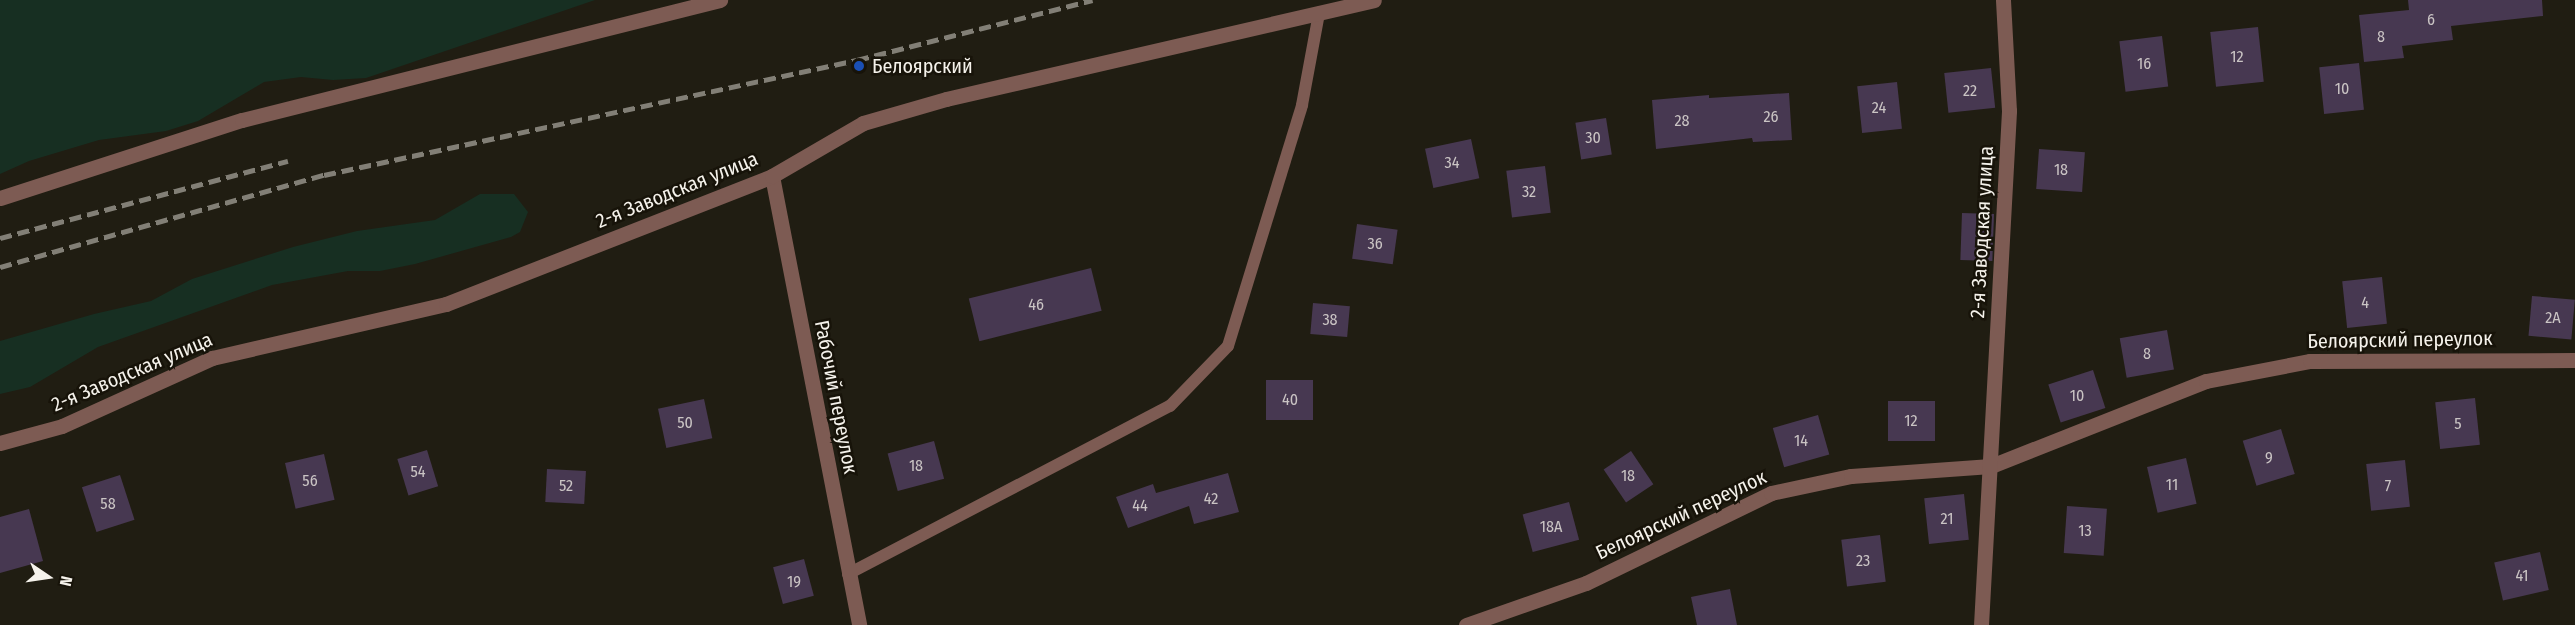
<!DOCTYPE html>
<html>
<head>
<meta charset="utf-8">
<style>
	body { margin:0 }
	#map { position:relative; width:2575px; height:625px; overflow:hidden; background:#201d12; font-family:"Fira Sans Condensed",sans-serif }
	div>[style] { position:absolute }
	.green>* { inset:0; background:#172f22 }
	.building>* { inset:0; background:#473851; transform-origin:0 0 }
	.service>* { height:12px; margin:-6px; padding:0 6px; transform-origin:6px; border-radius:6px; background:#7d5b53 }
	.minor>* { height:15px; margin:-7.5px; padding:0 7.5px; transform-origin:7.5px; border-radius:7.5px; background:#7d5b53 }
	.rail>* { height:4.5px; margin-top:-2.25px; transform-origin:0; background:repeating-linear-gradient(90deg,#827f76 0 12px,transparent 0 18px) }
	.dots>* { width:16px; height:16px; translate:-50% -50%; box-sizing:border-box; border:3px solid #171309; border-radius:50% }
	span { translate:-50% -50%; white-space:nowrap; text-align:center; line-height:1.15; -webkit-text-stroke:5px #171309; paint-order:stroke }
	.number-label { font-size:16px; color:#cac4c4 }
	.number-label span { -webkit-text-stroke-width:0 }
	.poi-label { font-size:20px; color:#f5f2eb }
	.left { translate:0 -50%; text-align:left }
	.street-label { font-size:20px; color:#f5f2eb }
	.north { position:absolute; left:18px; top:547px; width:60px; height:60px; -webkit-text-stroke:4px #171309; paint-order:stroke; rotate:103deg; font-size:16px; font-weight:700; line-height:24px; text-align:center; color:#f5f2eb }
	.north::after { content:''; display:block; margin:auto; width:21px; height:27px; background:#f5f2eb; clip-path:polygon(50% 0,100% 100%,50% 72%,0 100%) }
</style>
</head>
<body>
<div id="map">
	<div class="green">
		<div style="clip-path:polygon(0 0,595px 0,366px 78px,333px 80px,301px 77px,264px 82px,198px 121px,166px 131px,99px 140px,29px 161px,0 174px)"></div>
		<div style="clip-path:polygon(480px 194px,514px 194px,528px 212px,520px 232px,511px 237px,415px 264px,380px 271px,348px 271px,272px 285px,98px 347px,30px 387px,0 394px,0 341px,94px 314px,151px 301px,192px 279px,293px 247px,357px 231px,435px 220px)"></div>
	</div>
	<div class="building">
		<div style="clip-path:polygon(2408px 0,2542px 0,2543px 16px,2451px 26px,2453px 40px,2402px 46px,2404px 58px,2364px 62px,2359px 15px,2409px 10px)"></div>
		<div style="left:2258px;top:27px;width:55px;height:48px;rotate:84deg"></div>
		<div style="left:2162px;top:36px;width:51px;height:43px;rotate:83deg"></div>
		<div style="left:2359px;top:63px;width:47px;height:40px;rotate:84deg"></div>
		<div style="left:1991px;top:68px;width:40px;height:47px;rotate:84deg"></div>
		<div style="left:1897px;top:82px;width:47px;height:40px;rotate:84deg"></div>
		<div style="clip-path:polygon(1789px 93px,1792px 140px,1753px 142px,1752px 138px,1656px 149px,1652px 100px,1709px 95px,1709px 98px)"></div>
		<div style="left:1606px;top:118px;width:37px;height:31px;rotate:81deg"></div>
		<div style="left:1471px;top:139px;width:40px;height:47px;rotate:78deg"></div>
		<div style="left:2039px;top:149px;width:46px;height:40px;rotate:4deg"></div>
		<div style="left:1545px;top:166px;width:47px;height:39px;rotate:83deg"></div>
		<div style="left:1962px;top:213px;width:32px;height:47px;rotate:2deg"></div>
		<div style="left:1357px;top:224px;width:41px;height:35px;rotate:8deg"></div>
		<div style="left:1091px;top:268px;width:44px;height:126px;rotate:76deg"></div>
		<div style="left:2382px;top:277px;width:47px;height:40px;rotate:84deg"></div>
		<div style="left:2532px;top:296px;width:43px;height:40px;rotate:5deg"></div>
		<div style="left:1313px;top:303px;width:37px;height:31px;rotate:5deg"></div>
		<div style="left:2167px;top:330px;width:40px;height:48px;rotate:80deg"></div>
		<div style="left:2093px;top:370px;width:40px;height:47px;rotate:72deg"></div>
		<div style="left:1266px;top:380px;width:47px;height:40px"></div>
		<div style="left:2475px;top:398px;width:47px;height:40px;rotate:84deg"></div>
		<div style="left:704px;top:399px;width:40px;height:47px;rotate:78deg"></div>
		<div style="left:1888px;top:401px;width:47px;height:40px"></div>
		<div style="left:1818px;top:415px;width:41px;height:47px;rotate:74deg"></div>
		<div style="left:2281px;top:429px;width:47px;height:40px;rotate:73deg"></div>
		<div style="left:934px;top:441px;width:39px;height:48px;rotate:75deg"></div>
		<div style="left:427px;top:450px;width:38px;height:31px;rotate:73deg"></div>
		<div style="left:1631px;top:451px;width:40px;height:33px;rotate:56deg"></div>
		<div style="left:324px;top:454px;width:47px;height:40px;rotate:77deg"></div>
		<div style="left:2186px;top:458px;width:47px;height:40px;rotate:77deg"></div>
		<div style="left:2405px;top:460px;width:47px;height:39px;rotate:84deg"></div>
		<div style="left:547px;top:469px;width:39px;height:33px;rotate:3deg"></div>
		<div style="clip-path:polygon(1228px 473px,1239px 512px,1194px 524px,1189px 506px,1128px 528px,1116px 497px,1153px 484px,1156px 493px)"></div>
		<div style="left:120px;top:475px;width:47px;height:40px;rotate:72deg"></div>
		<div style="left:1964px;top:494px;width:46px;height:40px;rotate:84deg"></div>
		<div style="left:1569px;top:502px;width:39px;height:48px;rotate:75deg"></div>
		<div style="left:2067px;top:506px;width:40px;height:47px;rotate:4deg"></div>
		<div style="clip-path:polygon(29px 509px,43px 561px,0 573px,0 517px)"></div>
		<div style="left:1880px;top:535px;width:47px;height:39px;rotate:83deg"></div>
		<div style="left:2540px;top:552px;width:39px;height:47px;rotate:77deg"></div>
		<div style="left:804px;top:559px;width:38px;height:32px;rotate:75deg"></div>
		<div style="clip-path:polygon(1730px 589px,1737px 625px,1697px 625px,1691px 597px)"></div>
	</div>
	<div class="service">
		<div style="left:848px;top:574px;width:363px;rotate:-27.6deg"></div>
		<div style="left:1170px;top:406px;width:83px;rotate:-46deg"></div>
		<div style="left:1228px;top:346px;width:252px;rotate:-72.9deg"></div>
		<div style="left:1302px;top:105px;width:94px;rotate:-79.5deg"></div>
	</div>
	<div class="minor">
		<div style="left:772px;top:176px;width:457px;rotate:79deg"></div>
		<div style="left:0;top:198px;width:254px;rotate:-17.9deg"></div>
		<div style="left:242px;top:120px;width:493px;rotate:-14.1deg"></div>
		<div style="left:0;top:443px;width:64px;rotate:-15.3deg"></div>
		<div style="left:62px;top:426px;width:165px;rotate:-24.4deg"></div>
		<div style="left:212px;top:358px;width:240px;rotate:-13deg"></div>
		<div style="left:446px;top:304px;width:350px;rotate:-21.4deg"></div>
		<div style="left:772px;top:176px;width:105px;rotate:-30.2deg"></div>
		<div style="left:863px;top:123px;width:86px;rotate:-16.1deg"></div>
		<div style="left:946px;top:99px;width:439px;rotate:-13deg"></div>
		<div style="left:1466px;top:625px;width:127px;rotate:-19.3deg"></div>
		<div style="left:1586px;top:583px;width:206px;rotate:-25.9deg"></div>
		<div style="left:1771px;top:493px;width:82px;rotate:-12deg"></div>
		<div style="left:1851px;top:476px;width:140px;rotate:-4.1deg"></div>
		<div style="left:1991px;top:466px;width:231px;rotate:-21.6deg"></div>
		<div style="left:2206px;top:381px;width:106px;rotate:-10.9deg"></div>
		<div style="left:2310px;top:361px;width:265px;rotate:-0.2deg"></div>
		<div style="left:1981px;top:625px;width:515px;rotate:-86.88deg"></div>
		<div style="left:2009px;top:111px;width:111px;rotate:-93.1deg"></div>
	</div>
	<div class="rail">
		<div style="left:0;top:238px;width:298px;rotate:-15deg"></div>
		<div style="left:0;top:267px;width:337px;rotate:-15.9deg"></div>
		<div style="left:324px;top:175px;width:545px;rotate:-12.18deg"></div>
		<div style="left:857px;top:60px;width:243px;rotate:-14.3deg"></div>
	</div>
	<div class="dots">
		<div style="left:859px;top:66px;background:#1a4fb4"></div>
	</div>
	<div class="number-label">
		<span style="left:2431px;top:20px">6</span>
		<span style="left:2381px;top:37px">8</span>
		<span style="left:2237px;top:57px">12</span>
		<span style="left:2144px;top:64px">16</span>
		<span style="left:2342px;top:89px">10</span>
		<span style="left:1970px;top:91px">22</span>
		<span style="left:1879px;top:108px">24</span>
		<span style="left:1771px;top:117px">26</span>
		<span style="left:1682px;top:121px">28</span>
		<span style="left:1593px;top:138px">30</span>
		<span style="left:1452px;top:163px">34</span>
		<span style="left:2061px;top:170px">18</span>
		<span style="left:1529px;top:192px">32</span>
		<span style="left:1375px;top:244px">36</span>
		<span style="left:2365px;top:303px">4</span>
		<span style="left:1036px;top:305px">46</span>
		<span style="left:2553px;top:318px">2А</span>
		<span style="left:1330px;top:320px">38</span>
		<span style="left:2147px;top:354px">8</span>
		<span style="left:2077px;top:396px">10</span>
		<span style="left:1290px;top:400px">40</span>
		<span style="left:1911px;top:421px">12</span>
		<span style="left:685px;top:423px">50</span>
		<span style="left:2458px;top:424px">5</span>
		<span style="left:1801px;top:441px">14</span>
		<span style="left:2269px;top:458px">9</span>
		<span style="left:916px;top:466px">18</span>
		<span style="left:418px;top:472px">54</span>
		<span style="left:1628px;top:476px">18</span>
		<span style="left:310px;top:481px">56</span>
		<span style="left:2172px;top:485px">11</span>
		<span style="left:566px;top:486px">52</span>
		<span style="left:2388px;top:486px">7</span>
		<span style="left:1211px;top:499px">42</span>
		<span style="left:108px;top:504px">58</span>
		<span style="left:1140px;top:506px">44</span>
		<span style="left:1947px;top:519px">21</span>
		<span style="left:1551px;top:527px">18А</span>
		<span style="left:2085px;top:531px">13</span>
		<span style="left:1863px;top:561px">23</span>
		<span style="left:2522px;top:576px">41</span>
		<span style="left:794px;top:582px">19</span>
	</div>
	<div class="poi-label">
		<span class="left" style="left:872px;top:66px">Белоярский</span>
	</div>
	<div class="street-label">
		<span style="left:677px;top:190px;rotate:-22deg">2-я Заводская улица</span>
		<span style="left:1982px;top:232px;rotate:-87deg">2-я Заводская улица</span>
		<span style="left:2400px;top:340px;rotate:-1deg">Белоярский переулок</span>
		<span style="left:132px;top:372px;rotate:-23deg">2-я Заводская улица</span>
		<span style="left:836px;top:397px;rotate:79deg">Рабочий переулок</span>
		<span style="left:1681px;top:515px;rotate:-25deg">Белоярский переулок</span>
	</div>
	<div class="north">N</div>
</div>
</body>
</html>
